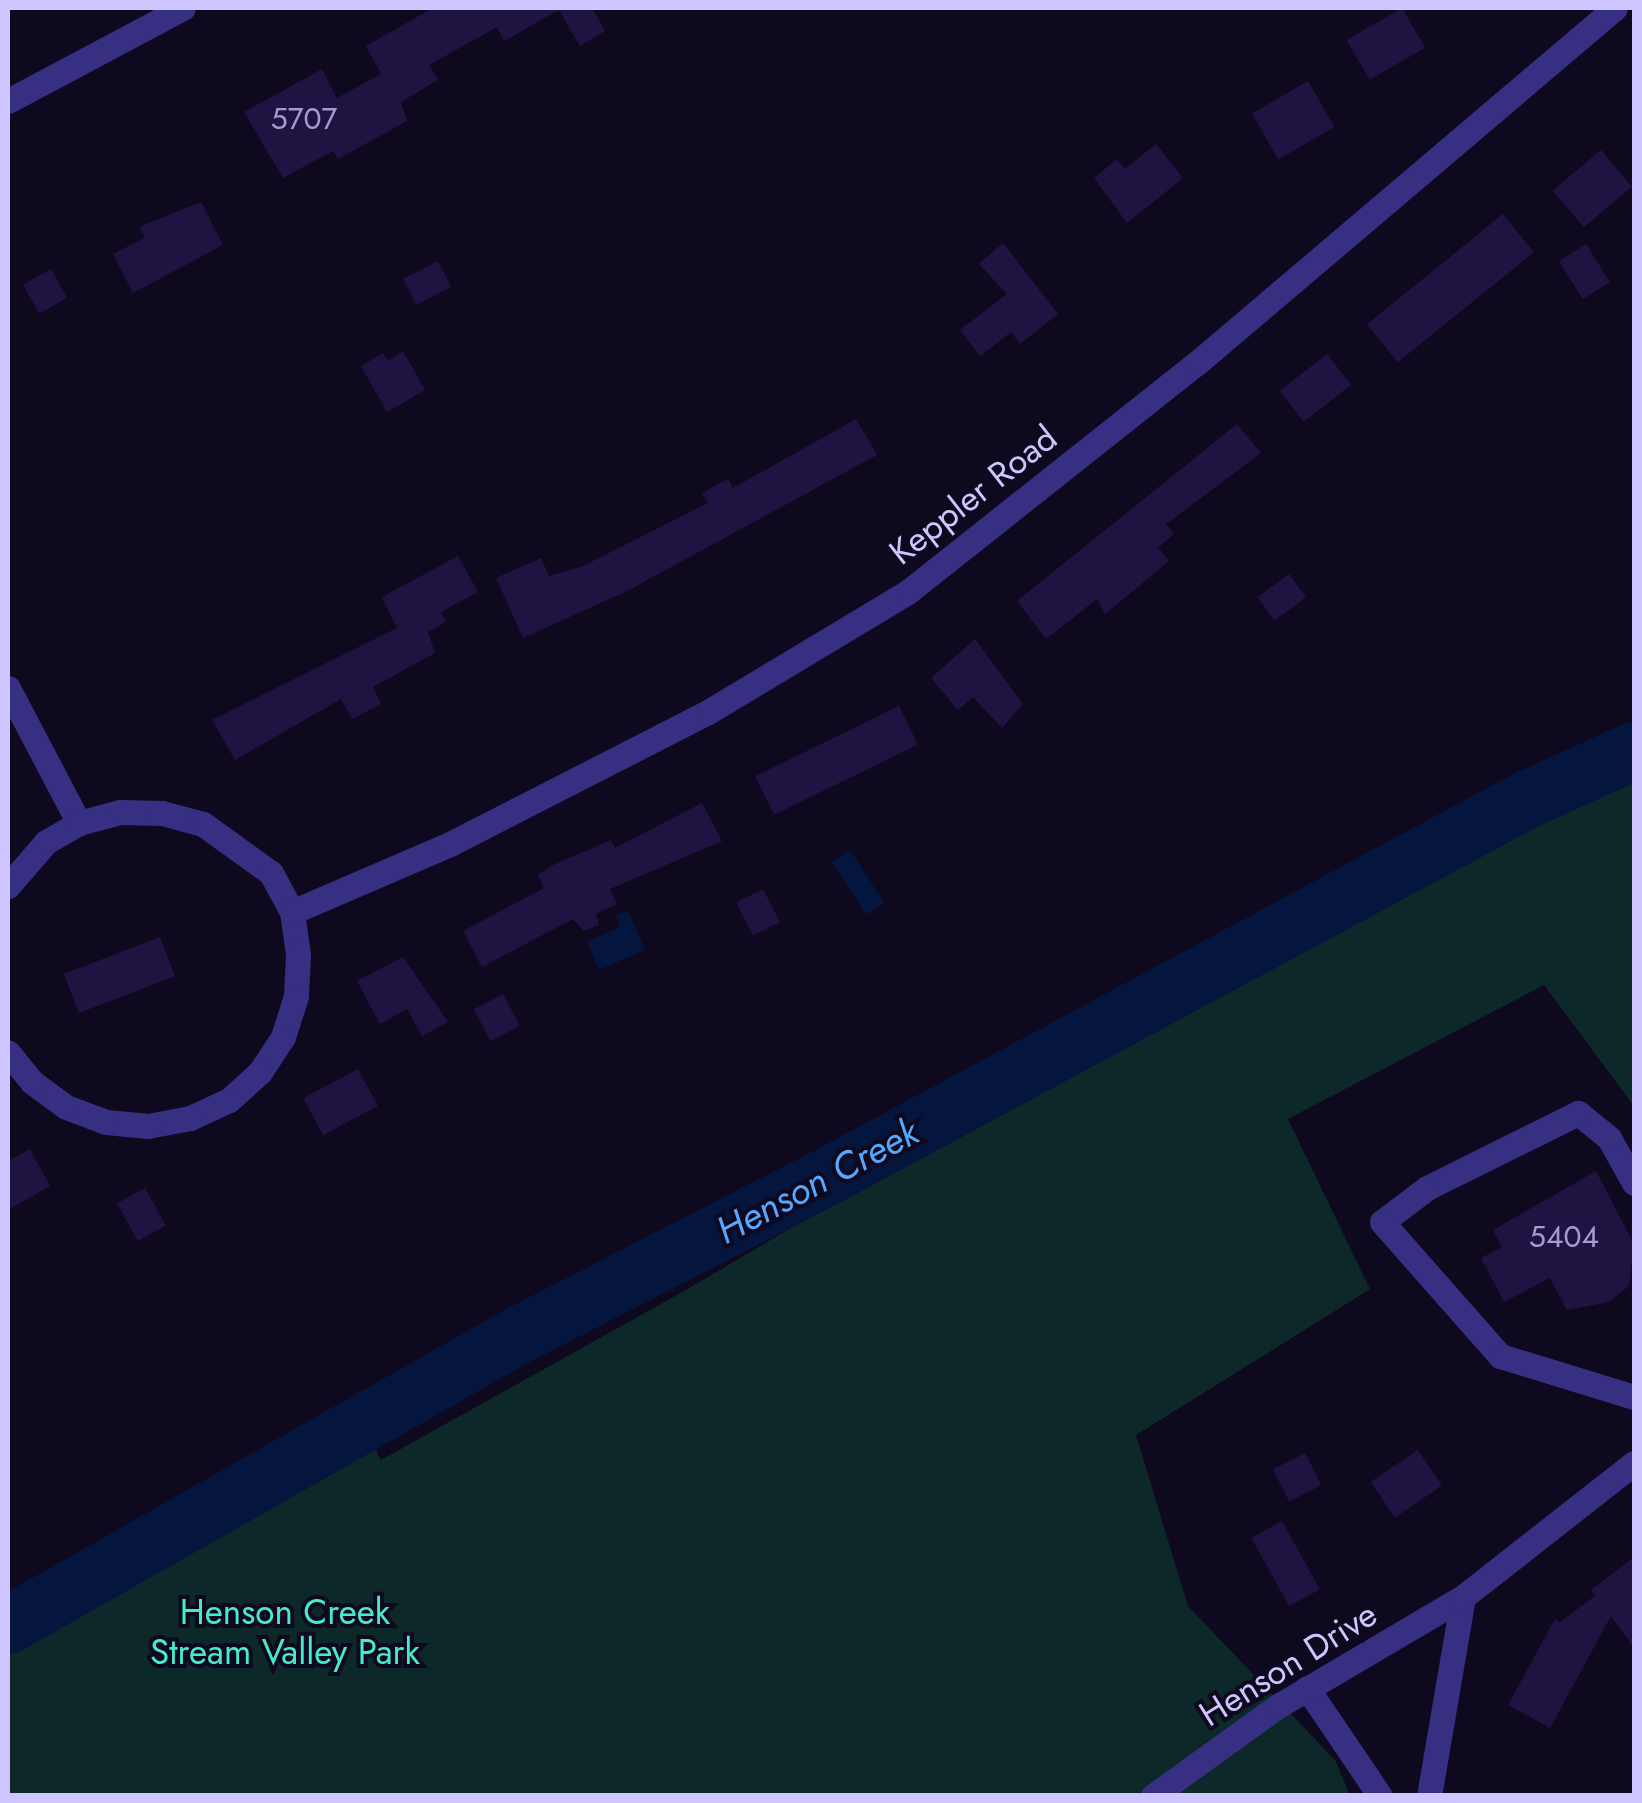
<!DOCTYPE html>
<html>
<head>
<meta charset="utf-8">
<style>
	body { margin:0 }
	#map { position:relative; width:1642px; height:1803px; overflow:hidden; background:#0e091e; font-family:Jost,sans-serif }
	div>[style] { position:absolute }
	.green>* { inset:0; background:#0c2828 }
	.water>* { inset:0; background:#04163d; transform-origin:0 0 }
	.river>* { height:58px; margin:-29px; padding:0 29px; transform-origin:29px; border-radius:29px; background:#04163d }
	.building>* { inset:0; background:#1f1441; transform-origin:0 0 }
	.minor>* { height:25px; margin:-12.5px; padding:0 12.5px; transform-origin:12.5px; border-radius:12.5px; background:#362f82 }
	span { translate:-50% -50%; white-space:nowrap; text-align:center; line-height:1.15; -webkit-text-stroke:8px #0e091e; paint-order:stroke }
	.number-label { font-size:30px; color:#a39ad0 }
	.number-label span { -webkit-text-stroke-width:0 }
	.street-label { font-size:35px; color:#cfc6ff }
	.park-label { font-size:35px; color:#46ebc9 }
	.water-label { font-size:38px; color:#54a8ff; font-style:italic }
	.frame { position:absolute; inset:0; border:10px solid #cfc6ff; pointer-events:none }
</style>
</head>
<body>
<div id="map">
	<div class="green">
		<div style="clip-path:polygon(1634px 732px,1634px 1106px,1544px 985px,1288px 1119px,1370px 1289px,1136px 1435px,1188px 1606px,1335px 1760px,1350px 1795px,8px 1795px,8px 1591px,355px 1411px,381px 1460px,684px 1291px)"></div>
	</div>
	<div class="water">
		<div style="left:850px;top:850px;width:63px;height:22px;rotate:57deg"></div>
		<div style="clip-path:polygon(628px 911px,645px 950px,599px 970px,587px 941px,620px 927px,616px 915px)"></div>
	</div>
	<div class="river">
		<div style="left:8px;top:1625px;width:585px;rotate:-29.59deg"></div>
		<div style="left:517px;top:1336px;width:354px;rotate:-27.2deg"></div>
		<div style="left:832px;top:1174px;width:791px;rotate:-28.32deg"></div>
		<div style="left:1528px;top:799px;width:116px;rotate:-24.4deg"></div>
	</div>
	<div class="building">
		<div style="clip-path:polygon(433px 8px,592px 8px,605px 31px,580px 46px,559px 10px,504px 41px,497px 27px,429px 65px,438px 80px,401px 102px,407px 121px,338px 159px,333px 151px,283px 178px,244px 112px,322px 69px,337px 98px,381px 74px,366px 46px)"></div>
		<div style="left:1402px;top:8px;width:46px;height:64px;rotate:60deg"></div>
		<div style="left:1308px;top:81px;width:53px;height:65px;rotate:60deg"></div>
		<div style="clip-path:polygon(1156px 144px,1183px 178px,1127px 223px,1094px 178px,1117px 159px,1125px 169px)"></div>
		<div style="left:1601px;top:150px;width:48px;height:63px;rotate:50deg"></div>
		<div style="clip-path:polygon(201px 202px,223px 245px,133px 293px,113px 254px,145px 238px,139px 227px)"></div>
		<div style="left:1503px;top:214px;width:49px;height:175px;rotate:51deg"></div>
		<div style="clip-path:polygon(1003px 243px,1058px 314px,1020px 344px,1011px 332px,980px 356px,960px 330px,1007px 294px,979px 264px)"></div>
		<div style="left:1586px;top:244px;width:45px;height:32px;rotate:58deg"></div>
		<div style="left:438px;top:261px;width:29px;height:39px;rotate:63deg"></div>
		<div style="left:51px;top:269px;width:33px;height:32px;rotate:61deg"></div>
		<div style="clip-path:polygon(403px 351px,425px 390px,387px 412px,361px 366px,383px 353px,388px 361px)"></div>
		<div style="left:1327px;top:354px;width:39px;height:60px;rotate:52deg"></div>
		<div style="clip-path:polygon(856px 419px,877px 455px,627px 591px,523px 638px,496px 578px,541px 558px,549px 576px,581px 567px,708px 503px,702px 493px,728px 479px,733px 488px)"></div>
		<div style="clip-path:polygon(1237px 424px,1261px 453px,1166px 524px,1174px 534px,1158px 547px,1169px 561px,1105px 614px,1097px 599px,1046px 639px,1017px 601px)"></div>
		<div style="clip-path:polygon(458px 556px,478px 592px,441px 612px,446px 622px,428px 632px,435px 653px,373px 687px,381px 704px,352px 719px,341px 699px,235px 760px,212px 720px,397px 628px,382px 597px)"></div>
		<div style="left:1289px;top:574px;width:29px;height:39px;rotate:54deg"></div>
		<div style="clip-path:polygon(975px 639px,1023px 704px,1002px 728px,973px 697px,958px 710px,931px 678px)"></div>
		<div style="left:899px;top:706px;width:43px;height:160px;rotate:64deg"></div>
		<div style="clip-path:polygon(702px 803px,722px 841px,610px 889px,617px 904px,596px 914px,599px 925px,584px 931px,573px 919px,482px 967px,463px 931px,544px 888px,538px 875px,553px 865px,611px 840px,615px 848px)"></div>
		<div style="left:763px;top:889px;width:37px;height:30px;rotate:63deg"></div>
		<div style="left:160px;top:937px;width:42px;height:103px;rotate:69deg"></div>
		<div style="clip-path:polygon(403px 957px,448px 1022px,422px 1036px,407px 1009px,380px 1024px,357px 981px)"></div>
		<div style="left:503px;top:994px;width:36px;height:33px;rotate:62deg"></div>
		<div style="left:358px;top:1069px;width:42px;height:62px;rotate:62deg"></div>
		<div style="clip-path:polygon(30px 1149px,50px 1186px,8px 1210px,8px 1161px)"></div>
		<div style="clip-path:polygon(1596px 1171px,1634px 1244px,1629px 1286px,1609px 1302px,1567px 1310px,1550px 1278px,1504px 1302px,1481px 1258px,1502px 1247px,1493px 1230px)"></div>
		<div style="left:145px;top:1188px;width:43px;height:32px;rotate:61deg"></div>
		<div style="left:1418px;top:1450px;width:43px;height:57px;rotate:56deg"></div>
		<div style="left:1305px;top:1453px;width:36px;height:36px;rotate:63deg"></div>
		<div style="left:1282px;top:1521px;width:78px;height:35px;rotate:61deg"></div>
		<div style="clip-path:polygon(1634px 1557px,1634px 1648px,1611px 1616px,1550px 1728px,1508px 1705px,1555px 1619px,1560px 1622px,1595px 1596px,1591px 1590px)"></div>
	</div>
	<div class="minor">
		<div style="left:8px;top:101px;width:198px;rotate:-28deg"></div>
		<div style="left:8px;top:688px;width:153px;rotate:62.3deg"></div>
		<div style="left:8px;top:886px;width:58px;rotate:-49.2deg"></div>
		<div style="left:46px;top:842px;width:38px;rotate:-30deg"></div>
		<div style="left:79px;top:823px;width:42px;rotate:-15deg"></div>
		<div style="left:120px;top:812px;width:42px;rotate:1.4deg"></div>
		<div style="left:162px;top:813px;width:42px;rotate:15deg"></div>
		<div style="left:203px;top:824px;width:84px;rotate:35.8deg"></div>
		<div style="left:271px;top:873px;width:44px;rotate:61.7deg"></div>
		<div style="left:292px;top:912px;width:42px;rotate:81.9deg"></div>
		<div style="left:298px;top:954px;width:42px;rotate:92.7deg"></div>
		<div style="left:296px;top:996px;width:43px;rotate:107.6deg"></div>
		<div style="left:283px;top:1037px;width:42px;rotate:123.3deg"></div>
		<div style="left:260px;top:1072px;width:42px;rotate:137.9deg"></div>
		<div style="left:229px;top:1100px;width:43px;rotate:155.2deg"></div>
		<div style="left:190px;top:1118px;width:43px;rotate:169.2deg"></div>
		<div style="left:148px;top:1126px;width:42px;rotate:-174.6deg"></div>
		<div style="left:106px;top:1122px;width:43px;rotate:-159.4deg"></div>
		<div style="left:66px;top:1107px;width:42px;rotate:-143.7deg"></div>
		<div style="left:32px;top:1082px;width:38px;rotate:-129deg"></div>
		<div style="left:292px;top:912px;width:172px;rotate:-23.3deg"></div>
		<div style="left:450px;top:844px;width:290px;rotate:-27.1deg"></div>
		<div style="left:708px;top:712px;width:235px;rotate:-31deg"></div>
		<div style="left:909px;top:591px;width:367px;rotate:-38.4deg"></div>
		<div style="left:1197px;top:363px;width:548px;rotate:-40.34deg"></div>
		<div style="left:1634px;top:1183px;width:51px;rotate:-119.1deg"></div>
		<div style="left:1609px;top:1138px;width:40px;rotate:-141deg"></div>
		<div style="left:1578px;top:1113px;width:169px;rotate:153.6deg"></div>
		<div style="left:1427px;top:1188px;width:56px;rotate:142.9deg"></div>
		<div style="left:1382px;top:1222px;width:179px;rotate:48.6deg"></div>
		<div style="left:1500px;top:1356px;width:140px;rotate:17deg"></div>
		<div style="left:1307px;top:1688px;width:130px;rotate:55.9deg"></div>
		<div style="left:1153px;top:1796px;width:154px;rotate:-35.8deg"></div>
		<div style="left:1278px;top:1706px;width:215px;rotate:-30.5deg"></div>
		<div style="left:1429px;top:1796px;width:202px;rotate:-80.3deg"></div>
		<div style="left:1463px;top:1597px;width:217px;rotate:-38.1deg"></div>
	</div>
	<div class="number-label">
		<span style="left:304px;top:119px">5707</span>
		<span style="left:1564px;top:1237px">5404</span>
	</div>
	<div class="street-label">
		<span style="left:973px;top:495px;rotate:-38deg">Keppler Road</span>
		<span style="left:1288px;top:1664px;rotate:-32deg">Henson Drive</span>
	</div>
	<div class="park-label">
		<span style="left:285px;top:1632px">Henson Creek<br>Stream Valley Park</span>
	</div>
	<div class="water-label">
		<span style="left:817px;top:1181px;rotate:-28deg">Henson Creek</span>
	</div>
	<div class="frame"></div>
</div>
</body>
</html>
